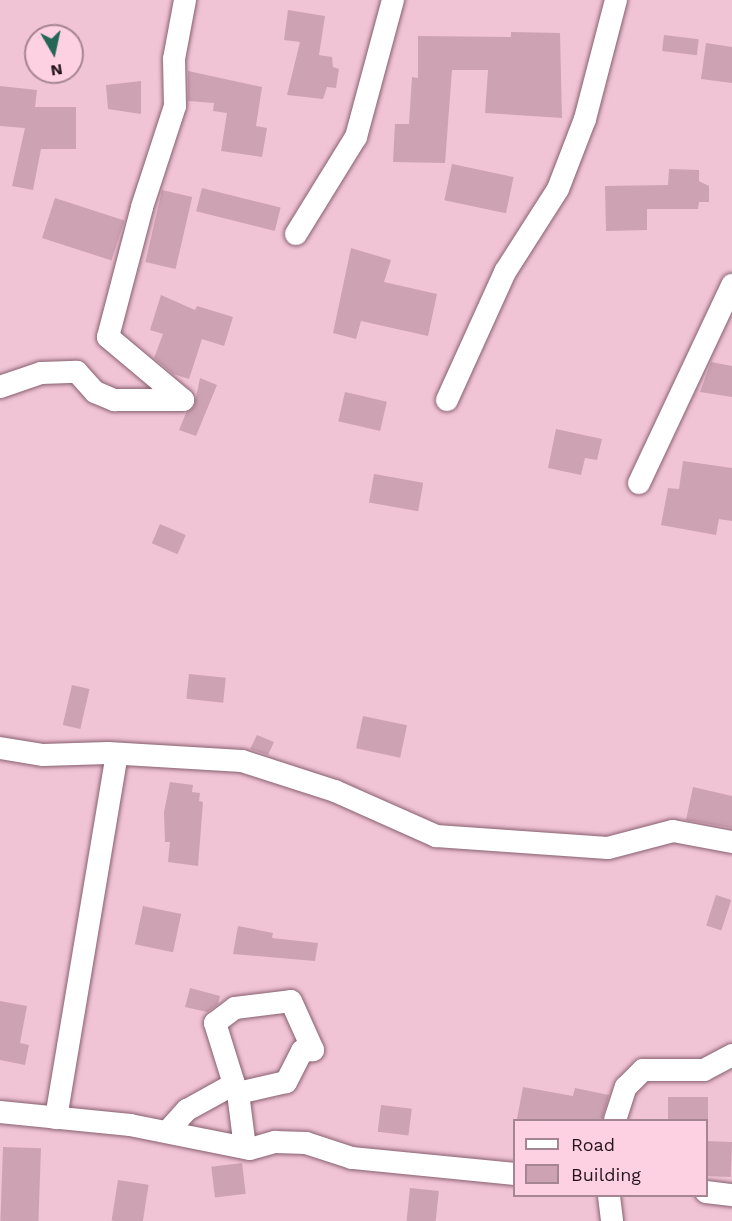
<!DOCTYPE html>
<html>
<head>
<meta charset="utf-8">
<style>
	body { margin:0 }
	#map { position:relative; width:732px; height:1221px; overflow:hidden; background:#f1c4d5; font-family:"Work Sans",sans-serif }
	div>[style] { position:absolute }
	.building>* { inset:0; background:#cda2b3; transform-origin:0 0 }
	.roads { filter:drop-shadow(0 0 2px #87606f) drop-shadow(0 0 2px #87606f) }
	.minor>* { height:22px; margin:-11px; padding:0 11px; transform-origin:11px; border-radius:11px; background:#fff }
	span { translate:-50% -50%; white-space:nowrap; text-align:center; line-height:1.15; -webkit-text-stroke:5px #fed1e2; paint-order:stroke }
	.legend { position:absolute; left:513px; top:1119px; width:195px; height:78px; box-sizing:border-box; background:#fed1e2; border:2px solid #a68592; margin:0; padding:8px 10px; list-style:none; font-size:18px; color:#23141a }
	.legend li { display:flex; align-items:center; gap:12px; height:30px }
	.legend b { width:30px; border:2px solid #a68592 }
	.north { position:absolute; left:24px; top:24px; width:60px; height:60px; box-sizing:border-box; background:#fed1e2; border:2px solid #a68592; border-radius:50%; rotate:171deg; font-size:16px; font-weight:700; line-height:24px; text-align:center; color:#23141a }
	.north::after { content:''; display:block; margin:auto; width:21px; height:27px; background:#256757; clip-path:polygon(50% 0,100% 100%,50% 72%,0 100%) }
</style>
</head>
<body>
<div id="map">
	<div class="building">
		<div style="clip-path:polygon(288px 10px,325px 16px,319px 55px,332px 57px,333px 67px,339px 69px,336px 88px,327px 87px,323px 99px,287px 95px,300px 42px,284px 40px)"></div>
		<div style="clip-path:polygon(511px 32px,560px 33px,562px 118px,485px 113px,488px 70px,452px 70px,445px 163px,393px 162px,395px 124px,409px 124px,412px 77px,418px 78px,418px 36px,511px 37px)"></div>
		<div style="left:664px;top:35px;width:35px;height:16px;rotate:7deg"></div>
		<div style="clip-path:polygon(706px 43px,732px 47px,732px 83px,701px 79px)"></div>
		<div style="clip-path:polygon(188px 71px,262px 87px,256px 126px,267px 128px,262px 157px,221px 151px,227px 113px,213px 111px,214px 103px,188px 101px)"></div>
		<div style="clip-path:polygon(141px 81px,141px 114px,108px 109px,106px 85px)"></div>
		<div style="clip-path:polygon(0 86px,37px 90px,35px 107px,76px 107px,76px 149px,41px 149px,33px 190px,12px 186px,25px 128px,0 126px)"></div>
		<div style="left:452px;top:164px;width:63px;height:37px;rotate:12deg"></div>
		<div style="clip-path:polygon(669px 169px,699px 170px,699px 181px,709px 186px,709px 202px,699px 202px,698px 209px,647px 209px,647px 230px,606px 231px,605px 186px,668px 185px)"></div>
		<div style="left:202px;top:188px;width:81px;height:24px;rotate:14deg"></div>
		<div style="left:162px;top:190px;width:31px;height:74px;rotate:13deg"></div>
		<div style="left:55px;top:198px;width:73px;height:42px;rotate:18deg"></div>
		<div style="clip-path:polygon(351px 248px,391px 260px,384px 282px,437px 294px,428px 336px,361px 321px,356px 339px,333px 333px)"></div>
		<div style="clip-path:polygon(161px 295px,195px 310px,197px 306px,233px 317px,224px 346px,202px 339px,189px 379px,173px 374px,154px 358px,163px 334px,150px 330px)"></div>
		<div style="clip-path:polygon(711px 362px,732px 366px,732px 397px,700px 392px)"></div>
		<div style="clip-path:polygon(200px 378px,217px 385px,196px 436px,179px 430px,186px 413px,194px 407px)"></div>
		<div style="left:345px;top:392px;width:43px;height:30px;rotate:13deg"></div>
		<div style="clip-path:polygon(556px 429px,602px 439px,597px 460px,585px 458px,581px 475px,548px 468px)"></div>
		<div style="clip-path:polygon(683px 461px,732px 468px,732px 521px,719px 519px,716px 535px,661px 525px,668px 488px,679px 489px)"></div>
		<div style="left:374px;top:474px;width:50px;height:29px;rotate:10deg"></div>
		<div style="left:160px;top:524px;width:28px;height:21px;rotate:23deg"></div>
		<div style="left:189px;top:674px;width:37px;height:25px;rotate:6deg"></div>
		<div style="left:72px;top:685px;width:18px;height:41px;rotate:13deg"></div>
		<div style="left:363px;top:716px;width:45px;height:33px;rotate:12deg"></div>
		<div style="clip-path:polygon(257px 735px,274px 742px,268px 755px,250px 749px)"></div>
		<div style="clip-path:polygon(170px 782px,193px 785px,192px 792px,200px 793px,199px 801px,203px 802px,198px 866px,168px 862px,170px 842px,165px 842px,164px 812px)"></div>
		<div style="clip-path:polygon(693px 787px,732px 796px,732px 828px,686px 820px)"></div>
		<div style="left:716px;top:895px;width:16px;height:32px;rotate:18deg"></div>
		<div style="left:143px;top:906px;width:39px;height:39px;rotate:12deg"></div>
		<div style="clip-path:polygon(238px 926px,273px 933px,272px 938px,318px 943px,315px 961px,233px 954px)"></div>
		<div style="clip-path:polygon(190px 988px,220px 996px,218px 1004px,207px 1012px,185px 1007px)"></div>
		<div style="clip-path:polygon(0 1001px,27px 1006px,20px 1043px,29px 1045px,25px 1065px,0 1060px)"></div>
		<div style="clip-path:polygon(523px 1087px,573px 1096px,575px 1088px,609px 1095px,602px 1120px,527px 1120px,517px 1119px)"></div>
		<div style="left:668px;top:1097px;width:40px;height:23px"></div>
		<div style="left:381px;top:1105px;width:31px;height:27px;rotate:7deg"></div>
		<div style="left:706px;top:1141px;width:26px;height:35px;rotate:2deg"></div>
		<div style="left:3px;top:1147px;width:38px;height:74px;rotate:2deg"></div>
		<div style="left:242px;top:1163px;width:31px;height:31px;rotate:83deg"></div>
		<div style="left:118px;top:1180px;width:31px;height:41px;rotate:9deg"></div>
		<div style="left:410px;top:1188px;width:29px;height:33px;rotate:6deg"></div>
	</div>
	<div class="roads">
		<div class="minor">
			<div style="left:296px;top:234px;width:114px;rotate:-58.3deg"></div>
			<div style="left:356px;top:137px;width:142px;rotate:-74.9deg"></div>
			<div style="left:0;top:387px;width:43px;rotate:-18.9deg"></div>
			<div style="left:41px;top:373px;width:36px;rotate:-2deg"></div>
			<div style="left:77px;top:372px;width:27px;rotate:48deg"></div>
			<div style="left:95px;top:392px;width:21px;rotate:23deg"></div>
			<div style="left:114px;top:400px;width:69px"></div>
			<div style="left:183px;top:400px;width:98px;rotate:-140deg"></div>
			<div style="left:108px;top:337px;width:134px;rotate:-75.3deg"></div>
			<div style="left:142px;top:207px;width:106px;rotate:-71.9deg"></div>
			<div style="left:175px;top:106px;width:47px;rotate:-91.2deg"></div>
			<div style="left:174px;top:59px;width:60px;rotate:-79.4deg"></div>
			<div style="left:447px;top:400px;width:141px;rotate:-65.6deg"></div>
			<div style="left:505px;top:272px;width:98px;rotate:-57.4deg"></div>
			<div style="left:558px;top:189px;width:75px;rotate:-68.9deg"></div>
			<div style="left:585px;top:119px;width:123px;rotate:-75.4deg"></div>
			<div style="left:639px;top:483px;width:219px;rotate:-64.8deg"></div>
			<div style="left:0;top:748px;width:44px;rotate:9.2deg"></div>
			<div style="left:43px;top:755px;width:65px;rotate:-1.8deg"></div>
			<div style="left:108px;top:753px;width:134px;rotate:3.4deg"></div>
			<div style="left:242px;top:761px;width:98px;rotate:17.9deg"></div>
			<div style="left:335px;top:791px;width:111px;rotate:24deg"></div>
			<div style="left:436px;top:836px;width:172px;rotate:4deg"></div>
			<div style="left:608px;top:848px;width:67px;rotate:-14.7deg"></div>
			<div style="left:673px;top:831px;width:60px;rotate:10.6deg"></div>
			<div style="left:0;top:1112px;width:131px;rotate:5.7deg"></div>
			<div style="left:130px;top:1125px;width:122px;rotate:11.3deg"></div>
			<div style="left:250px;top:1149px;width:26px;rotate:-16deg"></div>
			<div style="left:275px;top:1142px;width:31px;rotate:2deg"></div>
			<div style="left:306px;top:1143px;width:48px;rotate:18.1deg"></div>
			<div style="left:352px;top:1158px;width:163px;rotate:5.6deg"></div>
			<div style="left:56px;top:1118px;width:369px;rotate:-80.5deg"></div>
			<div style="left:615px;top:1120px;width:35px;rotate:-72deg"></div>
			<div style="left:626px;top:1087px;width:24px;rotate:-45deg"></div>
			<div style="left:643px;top:1070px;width:61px"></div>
			<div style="left:704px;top:1070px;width:32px;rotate:-28deg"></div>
			<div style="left:167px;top:1132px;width:30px;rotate:-48deg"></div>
			<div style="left:187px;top:1110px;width:54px;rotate:-29deg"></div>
			<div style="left:234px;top:1084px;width:64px;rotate:-107.3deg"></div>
			<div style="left:215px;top:1023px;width:25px;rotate:-37deg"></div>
			<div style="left:235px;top:1008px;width:56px;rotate:-7.1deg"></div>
			<div style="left:291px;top:1001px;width:54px;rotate:65.8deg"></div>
			<div style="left:313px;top:1050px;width:11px;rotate:175deg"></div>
			<div style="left:302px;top:1051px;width:35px;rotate:117deg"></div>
			<div style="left:286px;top:1082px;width:49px;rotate:167.1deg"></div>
			<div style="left:238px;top:1093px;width:55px;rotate:82.7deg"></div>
			<div style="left:706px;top:1192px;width:26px;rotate:7deg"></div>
			<div style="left:609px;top:1196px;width:25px;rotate:83deg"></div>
		</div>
	</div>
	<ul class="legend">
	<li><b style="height:8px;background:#fff"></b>Road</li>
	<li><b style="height:16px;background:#cda2b3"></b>Building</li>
	</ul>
	<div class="north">N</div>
</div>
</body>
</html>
